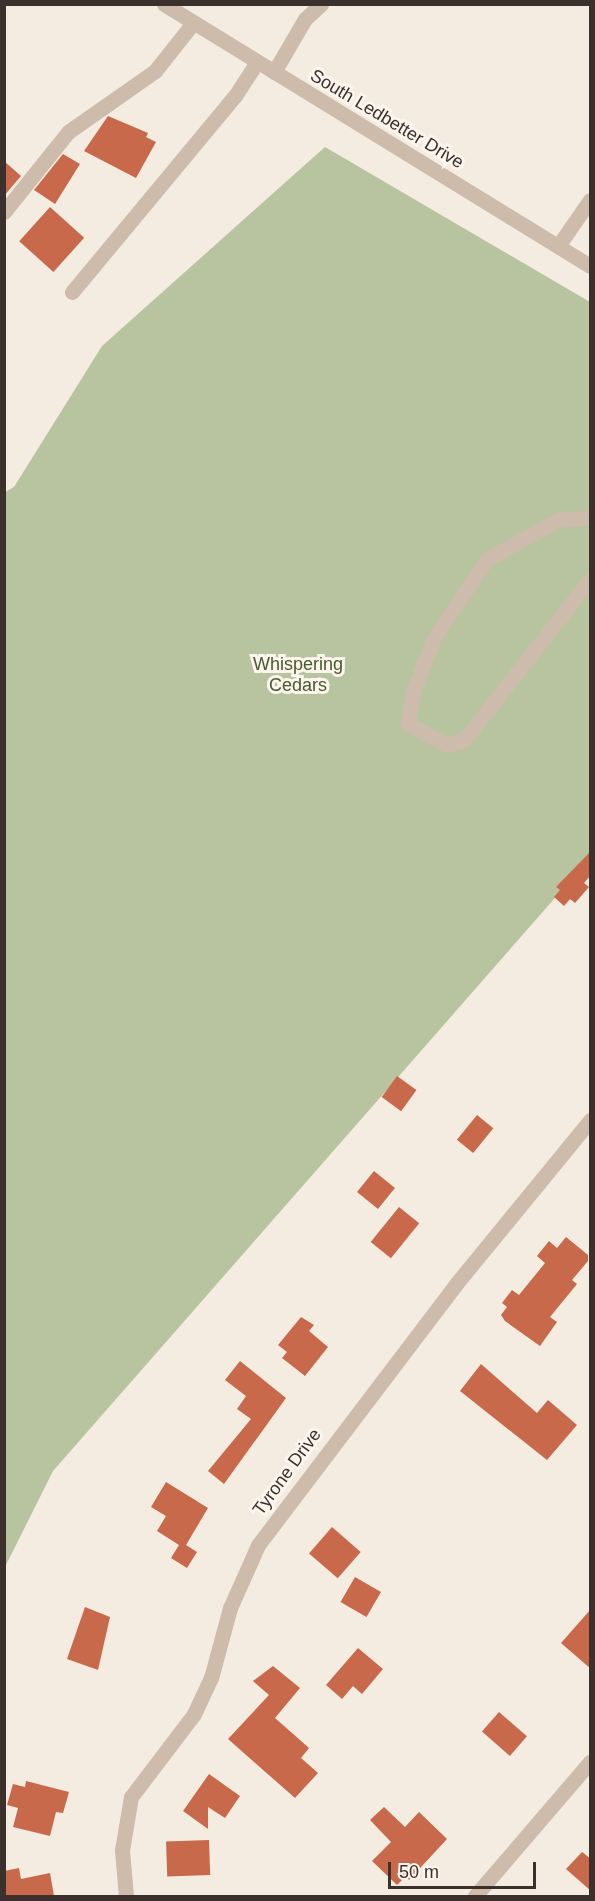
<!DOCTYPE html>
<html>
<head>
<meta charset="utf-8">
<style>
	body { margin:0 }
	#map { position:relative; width:595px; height:1901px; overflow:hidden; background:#f4ebe1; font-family:Helvetica,sans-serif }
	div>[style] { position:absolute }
	.green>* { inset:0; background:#b8c4a0 }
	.building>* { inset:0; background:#c8694b; transform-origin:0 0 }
	.minor>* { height:15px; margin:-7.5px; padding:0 7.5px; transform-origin:7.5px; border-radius:7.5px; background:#cdbbac }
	span { translate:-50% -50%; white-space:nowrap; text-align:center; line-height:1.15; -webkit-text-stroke:6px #fbf5ee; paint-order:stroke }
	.street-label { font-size:18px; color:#3b302b }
	.park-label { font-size:18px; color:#4a5a2e }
	.frame { position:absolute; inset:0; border:6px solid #3b302b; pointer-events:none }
	.scale { position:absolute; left:388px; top:1862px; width:148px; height:27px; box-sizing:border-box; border:3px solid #3b302b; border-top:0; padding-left:8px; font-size:18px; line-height:21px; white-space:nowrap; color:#3b302b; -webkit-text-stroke:4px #fbf5ee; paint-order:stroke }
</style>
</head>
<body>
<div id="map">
	<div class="green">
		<div style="clip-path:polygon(325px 147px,590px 302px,590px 858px,53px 1471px,5px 1567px,5px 492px,14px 487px,102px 346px)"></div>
	</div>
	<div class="building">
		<div style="clip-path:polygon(108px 116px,148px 133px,146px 137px,156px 142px,136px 178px,84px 151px)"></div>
		<div style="clip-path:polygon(63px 154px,80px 164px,55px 204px,34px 190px)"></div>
		<div style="clip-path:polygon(4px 161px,21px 176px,4px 196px)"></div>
		<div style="left:50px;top:207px;width:46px;height:46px;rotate:42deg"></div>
		<div style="clip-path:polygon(591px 851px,591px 875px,584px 883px,589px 887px,575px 903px,570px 899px,564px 906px,554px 897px,560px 890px,556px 887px)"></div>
		<div style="left:397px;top:1076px;width:24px;height:26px;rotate:36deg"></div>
		<div style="left:477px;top:1115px;width:21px;height:32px;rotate:39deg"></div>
		<div style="left:374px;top:1171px;width:27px;height:27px;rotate:39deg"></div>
		<div style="left:399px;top:1207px;width:26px;height:45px;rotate:39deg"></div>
		<div style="clip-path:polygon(566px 1237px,588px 1255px,588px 1261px,572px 1280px,577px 1284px,550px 1317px,557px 1322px,540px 1346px,505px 1321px,501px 1315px,507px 1307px,502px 1303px,512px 1290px,519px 1295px,545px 1263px,537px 1256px,549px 1241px,557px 1248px)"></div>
		<div style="clip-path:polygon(301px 1317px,314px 1325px,309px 1331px,328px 1347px,305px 1376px,282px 1358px,287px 1352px,278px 1345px)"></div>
		<div style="clip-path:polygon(240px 1361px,286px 1398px,224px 1484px,208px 1471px,251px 1419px,237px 1409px,246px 1396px,225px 1380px)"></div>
		<div style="clip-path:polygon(481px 1364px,537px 1413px,548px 1400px,577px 1425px,547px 1460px,460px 1391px)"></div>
		<div style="clip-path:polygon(166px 1482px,208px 1508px,186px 1545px,197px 1552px,187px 1568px,171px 1558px,179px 1545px,157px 1531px,166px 1516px,151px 1507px)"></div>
		<div style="left:332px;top:1527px;width:38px;height:35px;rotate:41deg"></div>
		<div style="left:355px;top:1577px;width:30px;height:29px;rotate:30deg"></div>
		<div style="clip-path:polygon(85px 1607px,110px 1617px,98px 1670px,67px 1659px)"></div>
		<div style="clip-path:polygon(591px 1609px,591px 1669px,561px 1643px)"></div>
		<div style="clip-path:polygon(358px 1648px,383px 1669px,362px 1694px,353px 1686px,342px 1699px,326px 1685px)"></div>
		<div style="clip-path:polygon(273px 1666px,300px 1688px,275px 1718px,309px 1748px,301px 1758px,318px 1773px,295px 1798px,228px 1739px,269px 1695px,253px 1681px)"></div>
		<div style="left:499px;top:1712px;width:37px;height:26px;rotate:41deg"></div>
		<div style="clip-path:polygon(209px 1774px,240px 1796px,225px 1818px,208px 1807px,208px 1829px,183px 1811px)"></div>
		<div style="clip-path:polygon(26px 1781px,69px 1792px,63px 1813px,56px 1812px,50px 1836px,13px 1827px,18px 1808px,7px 1805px,13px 1784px,25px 1787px)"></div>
		<div style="clip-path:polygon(384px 1807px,405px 1827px,419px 1812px,447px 1839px,409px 1880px,406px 1876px,397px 1885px,372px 1861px,391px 1842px,370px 1820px)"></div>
		<div style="left:209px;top:1840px;width:35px;height:43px;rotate:88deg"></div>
		<div style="clip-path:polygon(582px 1852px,591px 1859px,591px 1891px,566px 1869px)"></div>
		<div style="clip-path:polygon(19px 1868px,21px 1879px,50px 1873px,54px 1896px,4px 1896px,4px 1871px)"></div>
	</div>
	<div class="minor">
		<div style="left:164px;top:4px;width:500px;rotate:31.59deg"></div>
		<div style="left:274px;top:72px;width:61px;rotate:-59.7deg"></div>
		<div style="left:305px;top:19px;width:22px;rotate:-43deg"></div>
		<div style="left:4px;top:212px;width:102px;rotate:-51.3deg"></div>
		<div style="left:68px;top:132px;width:106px;rotate:-35deg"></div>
		<div style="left:155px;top:71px;width:61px;rotate:-51.6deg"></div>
		<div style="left:558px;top:246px;width:56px;rotate:-55.2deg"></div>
		<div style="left:72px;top:292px;width:255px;rotate:-50.3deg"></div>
		<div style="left:235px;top:96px;width:40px;rotate:-57.1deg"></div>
		<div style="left:590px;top:518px;width:30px;rotate:178deg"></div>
		<div style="left:560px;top:519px;width:83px;rotate:151.3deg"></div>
		<div style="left:487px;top:559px;width:95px;rotate:123.9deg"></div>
		<div style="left:434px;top:638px;width:57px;rotate:111.6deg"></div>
		<div style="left:413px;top:691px;width:33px;rotate:99deg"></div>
		<div style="left:408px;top:724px;width:44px;rotate:28.3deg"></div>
		<div style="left:447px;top:745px;width:19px;rotate:-18deg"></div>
		<div style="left:465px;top:739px;width:203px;rotate:-52deg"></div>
		<div style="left:126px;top:1896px;width:46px;rotate:-95deg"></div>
		<div style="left:122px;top:1850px;width:54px;rotate:-80.4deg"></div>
		<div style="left:131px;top:1797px;width:104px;rotate:-52.8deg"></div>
		<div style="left:194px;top:1714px;width:40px;rotate:-65deg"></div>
		<div style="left:211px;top:1678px;width:73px;rotate:-74.8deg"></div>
		<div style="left:230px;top:1608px;width:69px;rotate:-66deg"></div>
		<div style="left:258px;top:1545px;width:328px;rotate:-52.8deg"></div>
		<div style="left:456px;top:1284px;width:212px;rotate:-50.7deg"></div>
		<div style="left:475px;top:1896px;width:177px;rotate:-49.4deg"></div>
	</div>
	<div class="street-label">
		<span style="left:387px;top:119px;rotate:31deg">South Ledbetter Drive</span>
		<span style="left:287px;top:1472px;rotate:-54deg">Tyrone Drive</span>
	</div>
	<div class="park-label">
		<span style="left:298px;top:675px">Whispering<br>Cedars</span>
	</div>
	<div class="frame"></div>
	<div class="scale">50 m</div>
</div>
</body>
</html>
